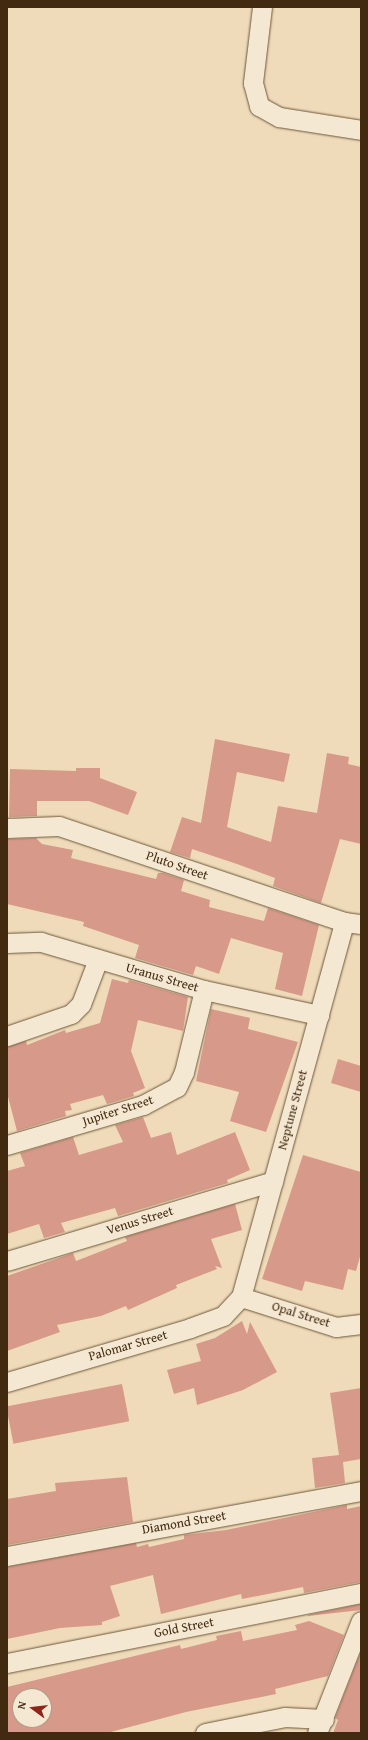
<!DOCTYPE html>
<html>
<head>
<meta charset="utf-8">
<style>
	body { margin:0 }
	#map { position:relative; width:368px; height:1740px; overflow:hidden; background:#efdbb9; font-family:"Gentium Book Plus",serif }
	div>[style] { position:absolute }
	.building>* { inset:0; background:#d79989; transform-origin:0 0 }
	.roads { filter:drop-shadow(0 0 1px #6c563a) drop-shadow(0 0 1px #6c563a) }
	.minor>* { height:19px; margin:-9.5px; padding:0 9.5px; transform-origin:9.5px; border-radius:9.5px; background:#f5e8d2 }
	span { translate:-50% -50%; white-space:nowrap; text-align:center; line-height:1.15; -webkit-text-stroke:3.5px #f5e8d2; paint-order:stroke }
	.street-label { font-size:13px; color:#412a10 }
	.frame { position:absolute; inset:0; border:8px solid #412a10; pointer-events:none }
	.north { position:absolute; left:12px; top:1688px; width:40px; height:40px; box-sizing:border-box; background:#f5e8d2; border:1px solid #ad9c84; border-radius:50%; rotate:285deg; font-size:11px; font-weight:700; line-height:16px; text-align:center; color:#412a10 }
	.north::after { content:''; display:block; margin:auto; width:14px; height:18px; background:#8f2418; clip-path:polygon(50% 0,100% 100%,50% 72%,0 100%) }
</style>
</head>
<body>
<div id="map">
	<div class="building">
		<div style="clip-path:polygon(215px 739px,290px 754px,284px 782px,237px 772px,227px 827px,271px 842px,278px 806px,317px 813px,327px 753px,349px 757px,348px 764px,361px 767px,361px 844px,340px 839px,321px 903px,273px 886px,275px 878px,237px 864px,192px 849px,190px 858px,170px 852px,182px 817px,201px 823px)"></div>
		<div style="clip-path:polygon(76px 768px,100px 768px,100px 778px,137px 792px,128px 815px,89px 801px,37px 801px,37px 816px,9px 817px,10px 769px,76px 771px)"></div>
		<div style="clip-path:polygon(36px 838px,42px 844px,73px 850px,71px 858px,156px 879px,158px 873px,163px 873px,184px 880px,181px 891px,210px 900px,209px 907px,264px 921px,268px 908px,319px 925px,302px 996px,275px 989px,283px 953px,231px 938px,219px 974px,196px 966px,193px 975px,135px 958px,139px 945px,83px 926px,84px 922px,7px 904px,7px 839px)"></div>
		<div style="clip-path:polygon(112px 979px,128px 983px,129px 980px,188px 997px,183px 1031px,138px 1020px,131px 1051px,145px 1088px,133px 1093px,134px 1096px,107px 1104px,103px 1095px,70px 1104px,72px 1110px,65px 1111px,66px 1116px,17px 1131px,7px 1093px,7px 1047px,26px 1041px,27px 1045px,65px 1030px,66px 1033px,100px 1023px)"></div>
		<div style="clip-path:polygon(211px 1009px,250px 1018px,248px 1029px,298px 1042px,266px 1132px,230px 1121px,239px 1092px,196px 1081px)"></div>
		<div style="clip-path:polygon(338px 1059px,361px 1066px,361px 1092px,331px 1083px)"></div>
		<div style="clip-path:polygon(143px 1117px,151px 1138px,171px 1132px,177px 1155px,235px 1132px,250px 1170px,227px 1180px,228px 1183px,118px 1216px,115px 1208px,61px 1223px,65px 1232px,44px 1238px,39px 1224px,7px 1234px,7px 1171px,25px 1166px,20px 1153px,73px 1137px,79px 1155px,123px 1142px,115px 1125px)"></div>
		<div style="clip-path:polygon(303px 1155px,361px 1172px,361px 1253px,356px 1271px,348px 1269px,343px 1290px,305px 1281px,302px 1291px,262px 1279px)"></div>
		<div style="clip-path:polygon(235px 1204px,242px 1230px,211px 1239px,222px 1268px,215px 1266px,217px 1269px,176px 1285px,177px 1288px,128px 1310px,126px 1306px,101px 1316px,57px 1325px,60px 1332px,7px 1351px,7px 1276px,73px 1253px,76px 1261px,127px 1241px,125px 1237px)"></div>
		<div style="clip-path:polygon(242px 1321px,247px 1334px,250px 1322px,277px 1372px,243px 1390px,197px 1405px,194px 1388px,174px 1394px,167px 1370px,201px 1361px,196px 1344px,215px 1338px)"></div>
		<div style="left:122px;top:1384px;width:38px;height:118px;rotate:79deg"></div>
		<div style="clip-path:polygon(361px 1388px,361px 1459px,343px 1462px,345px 1483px,315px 1488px,312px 1458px,339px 1455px,330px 1393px)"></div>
		<div style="clip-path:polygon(127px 1477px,133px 1522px,7px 1545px,7px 1499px,56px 1491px,55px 1483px)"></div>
		<div style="clip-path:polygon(347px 1505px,347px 1509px,361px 1506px,361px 1582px,304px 1593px,303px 1587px,242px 1599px,241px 1594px,161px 1614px,153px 1575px,110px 1586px,120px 1616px,102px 1622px,102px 1625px,60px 1628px,7px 1639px,7px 1567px,136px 1543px,137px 1547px,148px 1544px,149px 1547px,184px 1539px,184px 1535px,226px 1530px)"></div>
		<div style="clip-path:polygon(361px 1604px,361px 1610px,308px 1616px,308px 1615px)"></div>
		<div style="clip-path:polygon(evenodd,309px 1621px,344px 1635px,328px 1676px,275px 1689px,276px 1694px,186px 1712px,107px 1733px,7px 1733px,7px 1687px,180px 1645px,181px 1649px,217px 1640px,216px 1636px,241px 1631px,243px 1641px,297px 1630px,295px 1625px,309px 1621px,20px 1696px,44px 1696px,44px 1720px,20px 1720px,20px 1696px)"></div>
		<div style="clip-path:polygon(361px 1651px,361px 1733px,333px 1733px,338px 1720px,335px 1718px)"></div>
	</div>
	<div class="roads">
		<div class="minor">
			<div style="left:262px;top:7px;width:77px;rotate:96.8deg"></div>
			<div style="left:253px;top:83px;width:24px;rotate:75deg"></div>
			<div style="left:259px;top:106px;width:23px;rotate:29deg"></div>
			<div style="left:279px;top:117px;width:83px;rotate:9deg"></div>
			<div style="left:7px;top:828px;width:52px;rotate:-2.2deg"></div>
			<div style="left:59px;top:826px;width:301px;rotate:18.6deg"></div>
			<div style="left:344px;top:922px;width:17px;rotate:7deg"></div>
			<div style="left:7px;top:943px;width:34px;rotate:-2deg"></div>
			<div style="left:41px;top:942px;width:170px;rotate:16.4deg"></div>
			<div style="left:204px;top:990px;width:118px;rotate:12.3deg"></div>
			<div style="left:7px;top:1036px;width:68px;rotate:-19deg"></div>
			<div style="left:71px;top:1014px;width:14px;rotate:-45deg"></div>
			<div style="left:81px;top:1004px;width:48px;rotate:-69.3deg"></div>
			<div style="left:7px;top:1145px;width:142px;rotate:-16.4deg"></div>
			<div style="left:143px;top:1105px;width:38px;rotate:-28deg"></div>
			<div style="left:177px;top:1087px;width:17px;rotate:-65deg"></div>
			<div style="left:184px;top:1072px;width:84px;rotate:-76.3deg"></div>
			<div style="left:7px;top:1261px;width:278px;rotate:-16.7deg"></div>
			<div style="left:241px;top:1297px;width:100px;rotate:17.5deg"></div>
			<div style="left:336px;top:1327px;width:25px;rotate:-7deg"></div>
			<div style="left:7px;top:1382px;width:191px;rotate:-16.4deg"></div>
			<div style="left:190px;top:1328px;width:35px;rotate:-20deg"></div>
			<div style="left:223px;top:1316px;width:26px;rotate:-47deg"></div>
			<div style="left:241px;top:1297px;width:389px;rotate:-74.6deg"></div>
			<div style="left:7px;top:1556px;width:360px;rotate:-10.4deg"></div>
			<div style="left:7px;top:1663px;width:361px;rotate:-11.2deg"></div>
			<div style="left:205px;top:1733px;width:82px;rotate:-11.3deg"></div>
			<div style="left:285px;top:1717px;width:39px;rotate:3deg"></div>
			<div style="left:317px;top:1733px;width:120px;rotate:-68.6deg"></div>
		</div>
	</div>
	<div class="street-label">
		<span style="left:177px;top:866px;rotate:19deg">Pluto Street</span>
		<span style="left:162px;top:978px;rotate:16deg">Uranus Street</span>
		<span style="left:293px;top:1110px;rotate:-75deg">Neptune Street</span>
		<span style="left:118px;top:1111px;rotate:-18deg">Jupiter Street</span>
		<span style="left:140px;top:1221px;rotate:-17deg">Venus Street</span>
		<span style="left:301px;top:1315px;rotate:17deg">Opal Street</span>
		<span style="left:128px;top:1346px;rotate:-16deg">Palomar Street</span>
		<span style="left:184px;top:1523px;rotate:-10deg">Diamond Street</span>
		<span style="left:184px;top:1628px;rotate:-11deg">Gold Street</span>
	</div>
	<div class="frame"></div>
	<div class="north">N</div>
</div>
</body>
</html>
